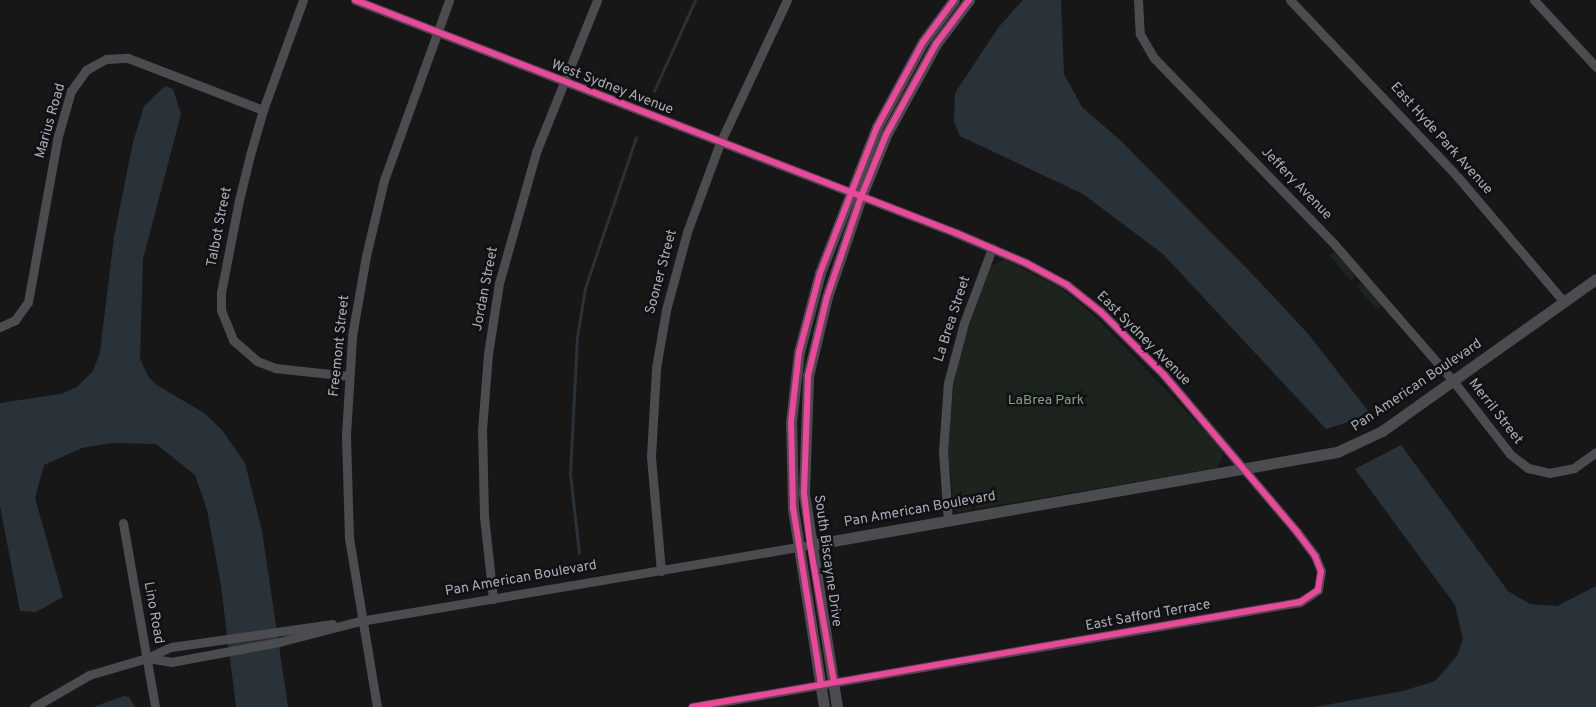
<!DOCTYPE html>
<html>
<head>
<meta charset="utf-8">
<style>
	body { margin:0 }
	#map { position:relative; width:1596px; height:707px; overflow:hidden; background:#171717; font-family:Overpass,sans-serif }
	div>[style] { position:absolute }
	.green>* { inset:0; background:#1d241e; transform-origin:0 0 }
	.water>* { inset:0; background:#2a3239 }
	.stream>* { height:3px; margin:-1.5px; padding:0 1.5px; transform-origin:1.5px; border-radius:1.5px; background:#2a3239 }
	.minor>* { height:9px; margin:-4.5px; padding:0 4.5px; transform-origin:4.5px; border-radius:4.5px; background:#4b4c50 }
	.tertiary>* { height:11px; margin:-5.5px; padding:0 5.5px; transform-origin:5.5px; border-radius:5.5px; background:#4b4c50 }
	.cycleway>* { height:6px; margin:-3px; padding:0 3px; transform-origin:3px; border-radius:3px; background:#ed469a }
	span { translate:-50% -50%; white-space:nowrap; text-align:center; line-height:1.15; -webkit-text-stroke:5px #111113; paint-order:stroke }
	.street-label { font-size:14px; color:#a8adb8 }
	.park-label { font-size:14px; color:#7fa381 }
</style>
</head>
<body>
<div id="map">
	<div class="green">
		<div style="clip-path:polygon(1334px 252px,1356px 275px,1351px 281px,1329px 255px)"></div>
		<div style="clip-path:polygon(1004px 259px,1062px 289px,1097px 318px,1219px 446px,1223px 456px,1217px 468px,958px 512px,954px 510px,948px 454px,951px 396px,962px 346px,990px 267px)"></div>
		<div style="left:1362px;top:282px;width:31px;height:7px;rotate:48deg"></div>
	</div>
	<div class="water">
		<div style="clip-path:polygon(1023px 0,1061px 0,1064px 74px,1082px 107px,1121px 141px,1256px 278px,1309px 335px,1369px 412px,1355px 420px,1326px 429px,1163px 254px,1083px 194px,960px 136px,954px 122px,955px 93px,998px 28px)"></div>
		<div style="clip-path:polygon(165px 86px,173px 89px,181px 114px,143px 259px,140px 359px,148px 376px,155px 384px,204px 413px,222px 430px,245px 463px,262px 531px,288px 707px,236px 707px,221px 586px,207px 510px,195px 475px,156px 444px,112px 443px,82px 448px,44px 465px,35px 498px,63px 597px,36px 612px,20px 611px,0 506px,0 403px,60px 394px,77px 387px,93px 371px,100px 352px,114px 237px,133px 142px,144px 106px)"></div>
		<div style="clip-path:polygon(1401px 445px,1508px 591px,1530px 604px,1557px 606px,1596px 586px,1596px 707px,1315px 707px,1403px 691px,1435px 681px,1457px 656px,1463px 639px,1455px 605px,1355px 469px)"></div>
		<div style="clip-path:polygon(124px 696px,129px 697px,135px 707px,93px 707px)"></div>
	</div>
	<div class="stream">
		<div style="left:654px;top:91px;width:100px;rotate:-65.7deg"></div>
		<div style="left:579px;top:553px;width:80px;rotate:-96.5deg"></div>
		<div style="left:570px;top:474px;width:137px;rotate:-87.1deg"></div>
		<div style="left:577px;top:337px;width:50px;rotate:-80.7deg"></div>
		<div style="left:585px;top:288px;width:159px;rotate:-71.3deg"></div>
	</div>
	<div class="minor">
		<div style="left:303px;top:0;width:117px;rotate:110deg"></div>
		<div style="left:263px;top:110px;width:47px;rotate:106.1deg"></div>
		<div style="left:250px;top:155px;width:46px;rotate:103.7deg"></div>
		<div style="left:239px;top:200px;width:95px;rotate:101deg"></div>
		<div style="left:221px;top:293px;width:17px;rotate:90deg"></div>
		<div style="left:221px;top:310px;width:32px;rotate:68deg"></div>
		<div style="left:233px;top:340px;width:32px;rotate:41deg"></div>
		<div style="left:257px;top:361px;width:19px;rotate:21deg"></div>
		<div style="left:275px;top:368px;width:74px;rotate:6.2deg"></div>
		<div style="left:355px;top:0;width:645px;rotate:21.19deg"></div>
		<div style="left:956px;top:233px;width:76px;rotate:23.2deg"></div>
		<div style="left:1026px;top:263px;width:47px;rotate:28.2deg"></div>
		<div style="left:1067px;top:285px;width:43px;rotate:38.5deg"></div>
		<div style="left:1101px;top:312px;width:89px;rotate:45deg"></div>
		<div style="left:1164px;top:375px;width:206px;rotate:49.7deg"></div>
		<div style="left:1297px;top:532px;width:30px;rotate:53deg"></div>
		<div style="left:1315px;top:556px;width:16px;rotate:68deg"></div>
		<div style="left:1321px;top:571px;width:19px;rotate:99deg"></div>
		<div style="left:1318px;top:590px;width:22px;rotate:146deg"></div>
		<div style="left:1300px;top:602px;width:617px;rotate:170.2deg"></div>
		<div style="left:1138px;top:0;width:34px;rotate:87deg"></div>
		<div style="left:1140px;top:34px;width:28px;rotate:60deg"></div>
		<div style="left:1154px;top:58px;width:260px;rotate:45.9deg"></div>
		<div style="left:1335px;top:245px;width:181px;rotate:49deg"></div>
		<div style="left:1454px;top:382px;width:91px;rotate:52.1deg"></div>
		<div style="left:1510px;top:454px;width:23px;rotate:38deg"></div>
		<div style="left:1528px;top:468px;width:22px;rotate:13deg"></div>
		<div style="left:1549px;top:473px;width:25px;rotate:-11deg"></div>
		<div style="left:1574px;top:468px;width:27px;rotate:-36deg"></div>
		<div style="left:1290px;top:0;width:241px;rotate:46.5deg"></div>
		<div style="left:1456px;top:175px;width:167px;rotate:49.6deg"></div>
		<div style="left:1534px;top:0;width:91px;rotate:47.2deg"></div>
		<div style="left:0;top:327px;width:17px;rotate:-25deg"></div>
		<div style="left:15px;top:320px;width:22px;rotate:-54deg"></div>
		<div style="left:28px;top:302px;width:169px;rotate:-79.8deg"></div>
		<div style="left:58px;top:136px;width:47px;rotate:-73.9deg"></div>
		<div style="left:71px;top:91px;width:26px;rotate:-54deg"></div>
		<div style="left:86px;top:70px;width:23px;rotate:-29deg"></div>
		<div style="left:106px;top:59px;width:22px;rotate:-3deg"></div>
		<div style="left:128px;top:58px;width:145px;rotate:21.1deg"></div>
		<div style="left:948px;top:521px;width:69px;rotate:-94.1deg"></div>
		<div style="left:943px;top:452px;width:69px;rotate:-85.9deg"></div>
		<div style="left:948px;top:383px;width:62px;rotate:-75.1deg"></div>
		<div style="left:964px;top:323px;width:80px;rotate:-69.5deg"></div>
		<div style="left:123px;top:523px;width:187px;rotate:80.1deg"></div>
		<div style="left:661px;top:571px;width:115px;rotate:-95deg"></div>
		<div style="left:651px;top:456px;width:88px;rotate:-86.7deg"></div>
		<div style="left:656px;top:368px;width:59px;rotate:-80.2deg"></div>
		<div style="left:666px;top:310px;width:81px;rotate:-74.9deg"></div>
		<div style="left:687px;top:232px;width:95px;rotate:-69.7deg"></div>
		<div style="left:720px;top:143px;width:158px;rotate:-64.9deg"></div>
		<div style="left:493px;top:599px;width:83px;rotate:-96.2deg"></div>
		<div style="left:484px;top:516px;width:86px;rotate:-91.3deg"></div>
		<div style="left:482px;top:430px;width:76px;rotate:-85.5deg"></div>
		<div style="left:488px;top:354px;width:72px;rotate:-81.2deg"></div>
		<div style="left:499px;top:283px;width:136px;rotate:-74.2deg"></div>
		<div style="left:536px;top:152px;width:164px;rotate:-68.1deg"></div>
		<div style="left:147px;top:658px;width:26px;rotate:-25deg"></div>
		<div style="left:171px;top:647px;width:163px;rotate:-8.1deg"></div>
		<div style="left:34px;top:707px;width:64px;rotate:-30.2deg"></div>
		<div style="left:89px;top:675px;width:60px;rotate:-16.3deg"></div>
		<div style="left:147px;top:658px;width:24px;rotate:9deg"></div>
		<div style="left:171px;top:662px;width:110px;rotate:-10.5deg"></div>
		<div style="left:279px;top:642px;width:84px;rotate:-14.5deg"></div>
		<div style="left:360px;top:621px;width:450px;rotate:-9.6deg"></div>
		<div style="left:377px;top:707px;width:171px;rotate:-99.4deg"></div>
		<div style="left:349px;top:538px;width:103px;rotate:-91.7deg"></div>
		<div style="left:346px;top:435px;width:99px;rotate:-86.5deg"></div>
		<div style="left:352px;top:336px;width:81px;rotate:-80.1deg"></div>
		<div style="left:366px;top:256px;width:78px;rotate:-76.7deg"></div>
		<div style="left:384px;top:180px;width:191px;rotate:-70.1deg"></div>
	</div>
	<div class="tertiary">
		<div style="left:810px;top:545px;width:535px;rotate:-10.01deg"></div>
		<div style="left:1337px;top:452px;width:50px;rotate:-25deg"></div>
		<div style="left:1382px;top:431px;width:262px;rotate:-35.4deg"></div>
		<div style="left:824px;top:707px;width:201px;rotate:-98.9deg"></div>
		<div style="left:793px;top:508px;width:86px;rotate:-91.3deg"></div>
		<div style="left:791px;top:422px;width:70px;rotate:-83.5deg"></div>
		<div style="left:799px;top:352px;width:82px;rotate:-75.1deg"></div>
		<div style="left:820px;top:273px;width:157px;rotate:-68.7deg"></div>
		<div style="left:877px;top:127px;width:97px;rotate:-61.6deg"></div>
		<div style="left:923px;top:42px;width:52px;rotate:-53.6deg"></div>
		<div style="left:837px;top:707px;width:217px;rotate:-98.8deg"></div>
		<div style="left:804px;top:493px;width:117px;rotate:-88deg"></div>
		<div style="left:808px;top:376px;width:81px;rotate:-76.5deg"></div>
		<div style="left:827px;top:297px;width:106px;rotate:-71.2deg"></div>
		<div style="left:861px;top:197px;width:67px;rotate:-68deg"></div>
		<div style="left:886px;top:135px;width:104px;rotate:-61.2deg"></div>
		<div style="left:936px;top:44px;width:55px;rotate:-53.1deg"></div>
	</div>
	<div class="cycleway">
		<div style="left:355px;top:0;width:645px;rotate:21.19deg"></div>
		<div style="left:956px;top:233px;width:76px;rotate:23.2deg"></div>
		<div style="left:1026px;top:263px;width:47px;rotate:28.2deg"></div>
		<div style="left:1067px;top:285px;width:43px;rotate:38.5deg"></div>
		<div style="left:1101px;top:312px;width:89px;rotate:45deg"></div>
		<div style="left:1164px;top:375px;width:206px;rotate:49.7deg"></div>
		<div style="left:1297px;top:532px;width:30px;rotate:53deg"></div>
		<div style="left:1315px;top:556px;width:16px;rotate:68deg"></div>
		<div style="left:1321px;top:571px;width:19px;rotate:99deg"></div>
		<div style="left:1318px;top:590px;width:22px;rotate:146deg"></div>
		<div style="left:1300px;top:602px;width:617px;rotate:170.2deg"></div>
		<div style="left:834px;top:682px;width:139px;rotate:-99.9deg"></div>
		<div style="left:810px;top:545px;width:52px;rotate:-96.6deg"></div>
		<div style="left:804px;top:493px;width:117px;rotate:-88deg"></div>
		<div style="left:808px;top:376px;width:81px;rotate:-76.5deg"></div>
		<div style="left:827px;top:297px;width:106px;rotate:-71.2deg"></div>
		<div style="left:861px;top:197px;width:67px;rotate:-68deg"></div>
		<div style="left:886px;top:135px;width:104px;rotate:-61.2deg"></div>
		<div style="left:936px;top:44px;width:55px;rotate:-53.1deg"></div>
		<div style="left:821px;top:684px;width:178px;rotate:-99deg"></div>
		<div style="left:793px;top:508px;width:86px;rotate:-91.3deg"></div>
		<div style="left:791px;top:422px;width:70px;rotate:-83.5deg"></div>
		<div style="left:799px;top:352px;width:82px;rotate:-75.1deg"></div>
		<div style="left:820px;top:273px;width:157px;rotate:-68.7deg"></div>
		<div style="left:877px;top:127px;width:97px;rotate:-61.6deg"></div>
		<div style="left:923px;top:42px;width:52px;rotate:-53.6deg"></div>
	</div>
	<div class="street-label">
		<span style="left:612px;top:88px;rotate:21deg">West Sydney Avenue</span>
		<span style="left:51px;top:121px;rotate:-74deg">Marius Road</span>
		<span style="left:1441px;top:139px;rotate:48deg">East Hyde Park Avenue</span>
		<span style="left:1296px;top:184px;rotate:46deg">Jeffery Avenue</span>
		<span style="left:220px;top:227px;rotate:-79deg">Talbot Street</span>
		<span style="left:662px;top:272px;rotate:-75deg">Sooner Street</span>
		<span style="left:486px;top:289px;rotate:-79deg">Jordan Street</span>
		<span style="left:953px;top:319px;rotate:-72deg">La Brea Street</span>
		<span style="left:1143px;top:339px;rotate:45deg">East Sydney Avenue</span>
		<span style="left:340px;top:346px;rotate:-84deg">Freemont Street</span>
		<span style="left:1417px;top:386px;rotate:-34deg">Pan American Boulevard</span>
		<span style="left:1495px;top:412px;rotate:52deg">Merril Street</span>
		<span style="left:920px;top:510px;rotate:-10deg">Pan American Boulevard</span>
		<span style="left:827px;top:561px;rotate:82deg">South Biscayne Drive</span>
		<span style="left:521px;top:579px;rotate:-10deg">Pan American Boulevard</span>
		<span style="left:153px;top:613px;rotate:80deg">Lino Road</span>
		<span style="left:1148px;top:616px;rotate:-10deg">East Safford Terrace</span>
	</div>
	<div class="park-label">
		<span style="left:1046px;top:401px">LaBrea Park</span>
	</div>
</div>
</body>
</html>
